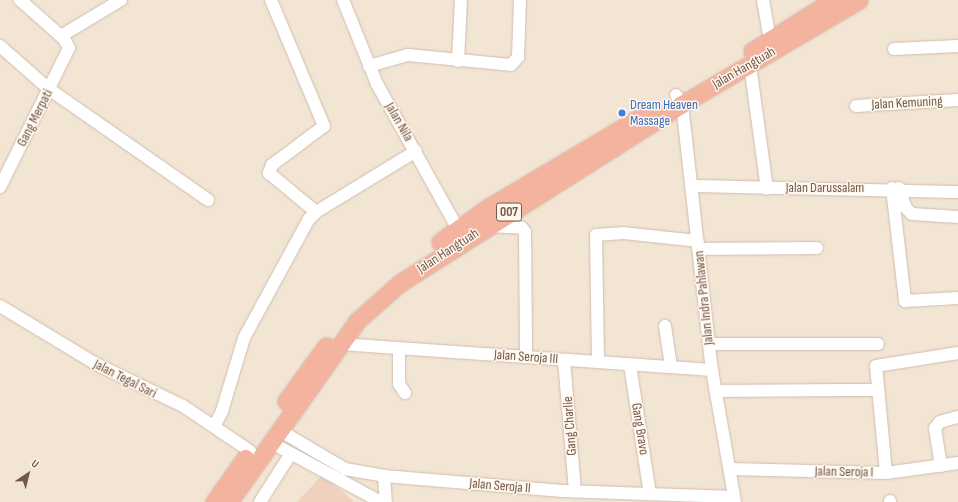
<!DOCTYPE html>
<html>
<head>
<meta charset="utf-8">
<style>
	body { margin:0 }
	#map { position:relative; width:958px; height:502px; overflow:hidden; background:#fcf3e5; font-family:"Sofia Sans Condensed",sans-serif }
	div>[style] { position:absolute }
	.residential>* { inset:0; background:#f3e5d4; transform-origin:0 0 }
	.building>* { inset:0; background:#f0d1be }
	.roads { filter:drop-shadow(0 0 1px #cfbdaf) drop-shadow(0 0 1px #cfbdaf) }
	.minor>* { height:12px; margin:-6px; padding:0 6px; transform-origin:6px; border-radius:6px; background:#fff }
	.highway>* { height:17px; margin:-8.5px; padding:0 8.5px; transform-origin:8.5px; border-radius:8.5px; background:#f4b39e }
	.dots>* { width:11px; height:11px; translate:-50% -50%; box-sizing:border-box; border:2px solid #fff7ec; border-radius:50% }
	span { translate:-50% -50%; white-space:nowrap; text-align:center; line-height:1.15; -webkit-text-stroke:3px #fff7ec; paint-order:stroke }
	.shield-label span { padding:1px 3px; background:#fff7ec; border:1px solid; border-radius:3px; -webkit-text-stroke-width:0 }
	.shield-label { font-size:13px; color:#74594b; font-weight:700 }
	.street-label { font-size:14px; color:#74594b }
	.shop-label { font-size:14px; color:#366cbe }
	.left { translate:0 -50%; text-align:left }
	.north { position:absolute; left:8px; top:454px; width:40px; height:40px; -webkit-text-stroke:3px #fff7ec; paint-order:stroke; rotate:35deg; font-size:11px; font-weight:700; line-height:16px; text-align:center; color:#74594b }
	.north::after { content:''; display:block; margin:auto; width:14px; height:18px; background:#74594b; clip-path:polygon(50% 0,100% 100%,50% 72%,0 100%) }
</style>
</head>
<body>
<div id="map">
	<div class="residential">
		<div style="left:0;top:0;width:958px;height:502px"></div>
	</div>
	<div class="building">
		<div style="clip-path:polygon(323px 474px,354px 502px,297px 502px)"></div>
	</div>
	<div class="roads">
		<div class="minor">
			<div style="left:271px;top:0;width:137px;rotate:67.2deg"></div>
			<div style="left:324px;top:126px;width:65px;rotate:143.1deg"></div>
			<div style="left:272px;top:165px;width:9px;rotate:111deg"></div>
			<div style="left:269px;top:173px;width:61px;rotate:39.7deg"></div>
			<div style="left:343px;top:0;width:91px;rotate:68deg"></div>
			<div style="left:377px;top:84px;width:174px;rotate:60.8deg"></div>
			<div style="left:763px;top:0;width:41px;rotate:80.1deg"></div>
			<div style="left:61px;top:36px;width:70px;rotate:-31deg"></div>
			<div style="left:0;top:46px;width:65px;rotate:41.3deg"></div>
			<div style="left:49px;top:89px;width:194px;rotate:34.9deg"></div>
			<div style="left:894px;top:49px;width:64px;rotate:-2.7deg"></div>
			<div style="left:458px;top:61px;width:61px;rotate:-87.2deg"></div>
			<div style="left:750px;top:65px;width:125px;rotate:82.2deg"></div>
			<div style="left:369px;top:66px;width:41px;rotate:-15.8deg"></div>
			<div style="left:408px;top:55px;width:103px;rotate:5.5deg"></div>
			<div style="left:511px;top:65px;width:11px;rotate:-49deg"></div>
			<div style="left:518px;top:57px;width:57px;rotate:-88deg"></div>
			<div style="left:676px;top:95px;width:11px;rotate:56deg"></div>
			<div style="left:682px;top:104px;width:268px;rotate:83.6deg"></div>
			<div style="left:712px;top:370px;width:134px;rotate:80.1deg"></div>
			<div style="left:856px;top:106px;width:102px;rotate:-3.4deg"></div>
			<div style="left:692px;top:186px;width:266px;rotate:1.3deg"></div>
			<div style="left:0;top:187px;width:155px;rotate:-63.6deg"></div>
			<div style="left:69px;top:48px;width:10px;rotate:-119deg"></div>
			<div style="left:64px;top:39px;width:59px;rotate:-138.4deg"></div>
			<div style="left:892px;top:188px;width:114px;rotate:83.4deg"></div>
			<div style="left:905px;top:301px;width:53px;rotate:-3.2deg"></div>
			<div style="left:899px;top:188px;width:21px;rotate:71deg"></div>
			<div style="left:906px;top:208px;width:8px;rotate:45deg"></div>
			<div style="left:912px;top:214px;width:46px;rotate:3.7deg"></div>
			<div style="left:488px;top:226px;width:34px;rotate:3deg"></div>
			<div style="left:522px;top:228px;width:5px;rotate:53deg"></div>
			<div style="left:525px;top:232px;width:124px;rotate:89.5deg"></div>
			<div style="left:699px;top:249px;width:118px;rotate:-0.5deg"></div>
			<div style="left:0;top:306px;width:110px;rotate:31.2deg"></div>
			<div style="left:94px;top:363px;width:99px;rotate:25.8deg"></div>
			<div style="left:183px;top:406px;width:81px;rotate:33.9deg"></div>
			<div style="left:665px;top:326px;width:40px;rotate:81.5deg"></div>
			<div style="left:340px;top:344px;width:373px;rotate:4deg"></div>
			<div style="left:709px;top:344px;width:169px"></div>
			<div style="left:399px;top:351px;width:33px;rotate:90deg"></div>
			<div style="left:399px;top:384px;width:11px;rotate:56deg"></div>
			<div style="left:564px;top:360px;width:132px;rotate:85.2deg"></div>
			<div style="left:598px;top:362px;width:127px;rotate:-90.9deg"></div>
			<div style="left:596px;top:235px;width:27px;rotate:-4deg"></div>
			<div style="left:623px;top:233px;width:75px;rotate:6.1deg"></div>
			<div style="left:630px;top:365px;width:131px;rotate:81.2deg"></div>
			<div style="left:716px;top:391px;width:160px;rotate:-0.4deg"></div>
			<div style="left:215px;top:425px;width:16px;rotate:-63deg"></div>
			<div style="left:222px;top:411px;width:76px;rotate:-73.2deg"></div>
			<div style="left:244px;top:338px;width:136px;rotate:-61.4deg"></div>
			<div style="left:309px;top:219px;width:10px;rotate:-45deg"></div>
			<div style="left:316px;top:212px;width:117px;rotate:-31.4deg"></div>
			<div style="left:279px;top:430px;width:77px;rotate:30.6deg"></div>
			<div style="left:345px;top:469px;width:40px;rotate:10deg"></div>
			<div style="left:384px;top:476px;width:179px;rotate:4.8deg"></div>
			<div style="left:562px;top:491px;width:172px;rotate:2deg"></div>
			<div style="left:270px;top:442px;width:126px;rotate:28.4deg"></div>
			<div style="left:941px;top:466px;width:38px;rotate:-99deg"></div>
			<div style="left:935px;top:428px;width:8px;rotate:-50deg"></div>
			<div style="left:940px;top:422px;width:19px;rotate:-16deg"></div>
			<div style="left:730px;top:469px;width:156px;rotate:1.5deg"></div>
			<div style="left:886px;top:473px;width:73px;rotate:-7.9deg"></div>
			<div style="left:886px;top:473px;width:107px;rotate:-95.3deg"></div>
			<div style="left:876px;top:366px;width:83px;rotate:-9deg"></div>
			<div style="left:384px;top:476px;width:26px;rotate:86deg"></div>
			<div style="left:890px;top:501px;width:1px;rotate:90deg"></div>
			<div style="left:260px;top:502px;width:56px;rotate:-57.4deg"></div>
		</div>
		<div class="highway">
			<div style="left:752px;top:51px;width:96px;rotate:-32.2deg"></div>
			<div style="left:440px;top:242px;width:58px;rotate:-35.9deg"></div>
			<div style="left:487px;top:208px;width:184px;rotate:-30.7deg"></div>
			<div style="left:286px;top:401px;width:68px;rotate:-54deg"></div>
			<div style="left:214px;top:502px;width:54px;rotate:-54.8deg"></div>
			<div style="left:229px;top:502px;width:222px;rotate:-54.7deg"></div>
			<div style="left:357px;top:321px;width:57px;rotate:-41.5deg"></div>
			<div style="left:400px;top:283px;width:334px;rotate:-32.4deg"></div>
			<div style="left:682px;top:104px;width:205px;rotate:-30.4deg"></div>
		</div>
	</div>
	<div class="dots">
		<div style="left:622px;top:113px;background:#3f7fe0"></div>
	</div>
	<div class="shield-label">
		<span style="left:509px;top:212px">007</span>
	</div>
	<div class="street-label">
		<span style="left:744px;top:68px;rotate:-30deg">Jalan Hangtuah</span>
		<span style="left:907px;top:103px;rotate:-3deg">Jalan Kemuning</span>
		<span style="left:35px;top:118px;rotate:-63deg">Gang Merpati</span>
		<span style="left:399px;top:122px;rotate:60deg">Jalan Nila</span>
		<span style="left:825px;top:188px">Jalan Darussalam</span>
		<span style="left:448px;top:251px;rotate:-33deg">Jalan Hangtuah</span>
		<span style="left:704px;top:298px;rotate:-96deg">Jalan Indra Pahlawan</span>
		<span style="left:526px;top:357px;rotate:4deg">Jalan Seroja III</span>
		<span style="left:125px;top:379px;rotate:27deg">Jalan Tegal Sari</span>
		<span style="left:570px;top:426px;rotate:-94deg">Gang Charlie</span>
		<span style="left:640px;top:429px;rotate:81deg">Gang Bravo</span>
		<span style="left:844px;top:472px;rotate:1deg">Jalan Seroja I</span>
		<span style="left:500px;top:486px;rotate:5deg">Jalan Seroja II</span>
	</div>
	<div class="shop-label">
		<span class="left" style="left:630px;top:113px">Dream Heaven<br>Massage</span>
	</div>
	<div class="north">U</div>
</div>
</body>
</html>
